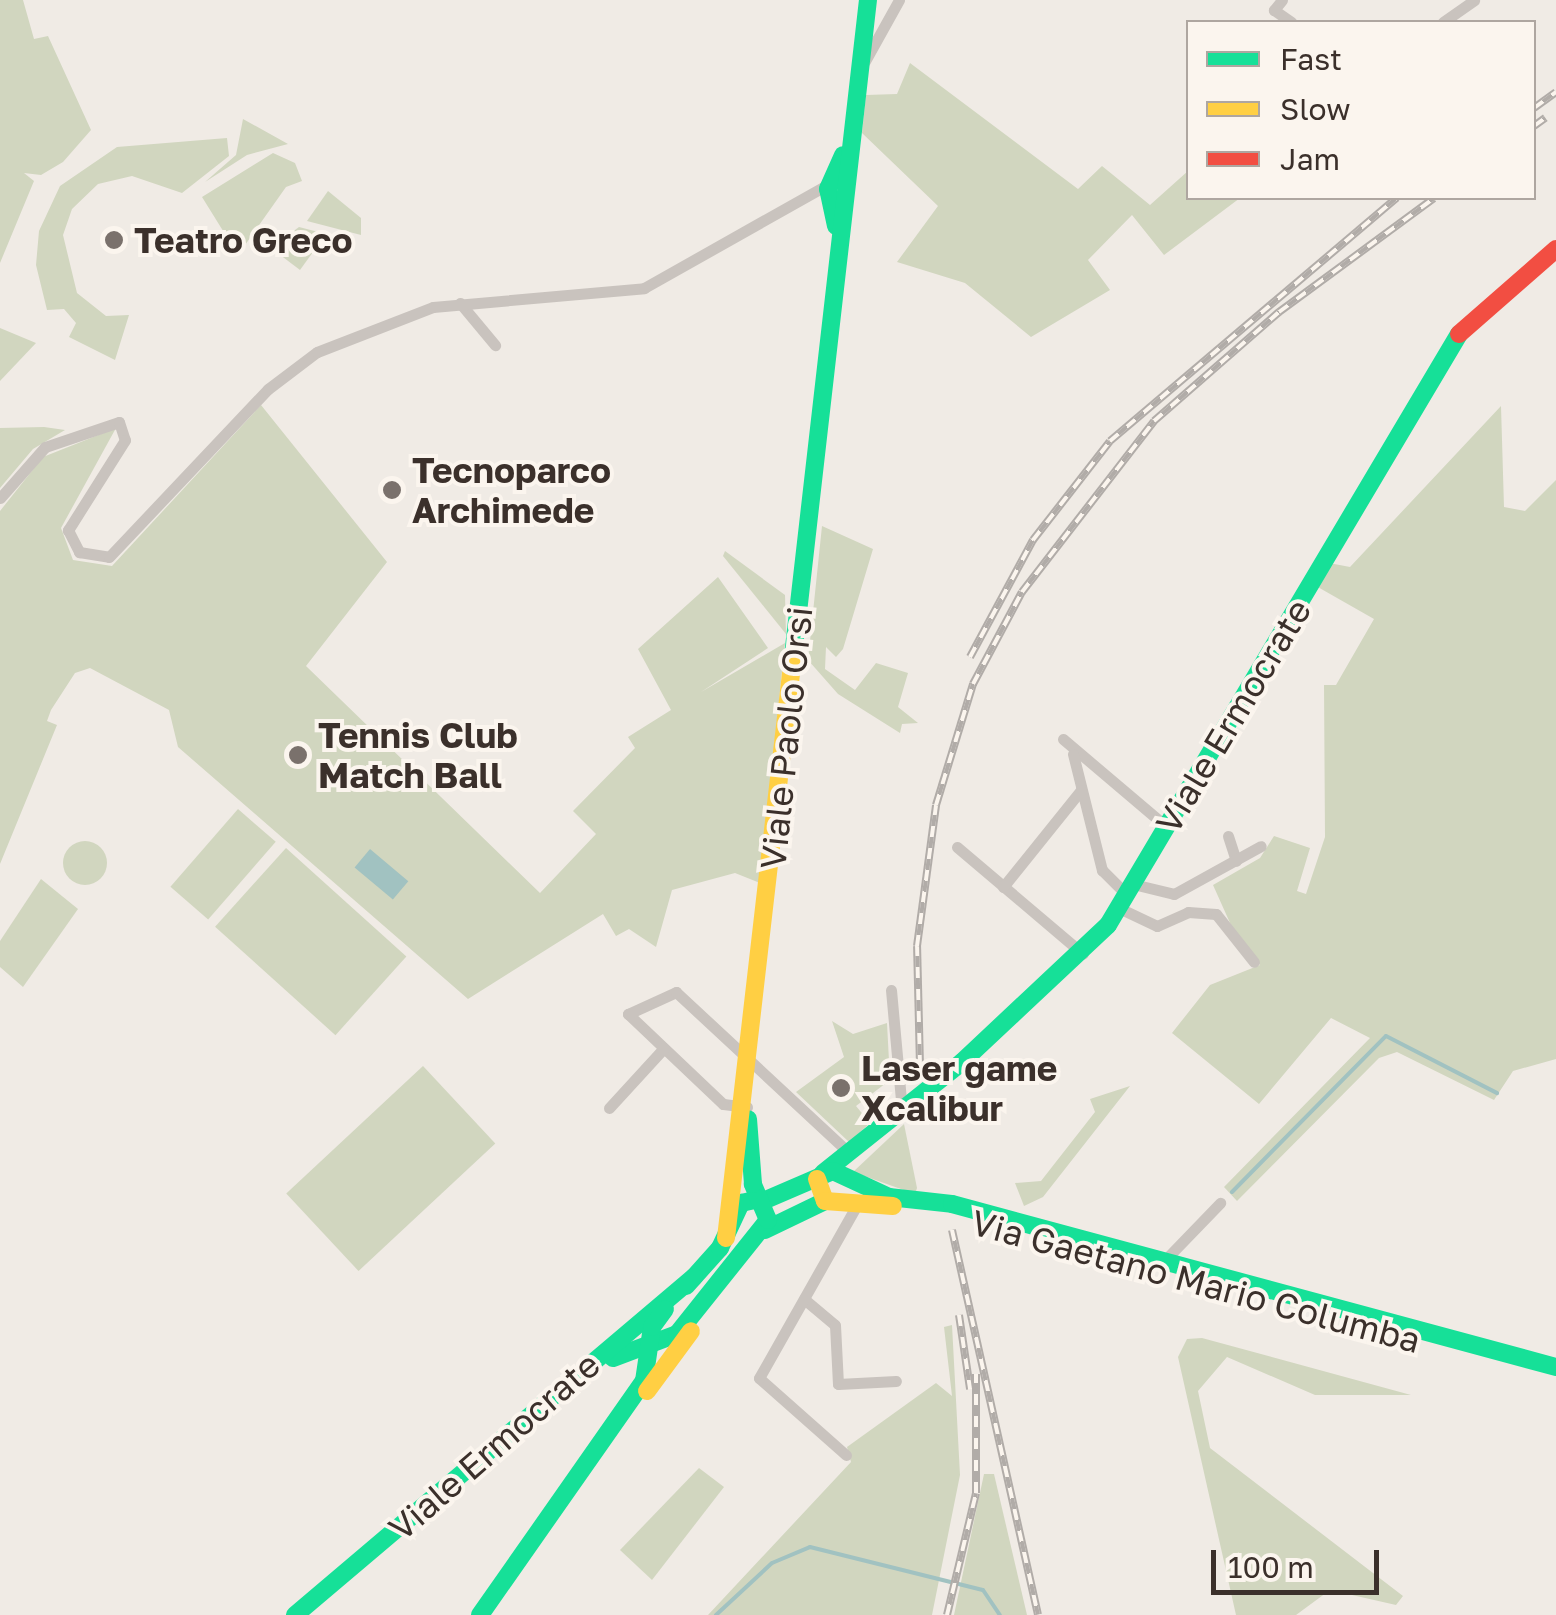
<!DOCTYPE html>
<html>
<head>
<meta charset="utf-8">
<style>
	body { margin:0 }
	#map { position:relative; width:1556px; height:1615px; overflow:hidden; background:#f0ebe5; font-family:"Golos Text",sans-serif }
	div>[style] { position:absolute }
	.green>* { inset:0; background:#d1d6bf; transform-origin:0 0 }
	.round { border-radius:50% }
	.water>* { inset:0; background:#a1c2c1; transform-origin:0 0 }
	.stream>* { height:4px; margin:-2px; padding:0 2px; transform-origin:2px; border-radius:2px; background:#a1c2c1 }
	.street>* { height:11px; margin:-5.5px; padding:0 5.5px; transform-origin:5.5px; border-radius:5.5px; background:#c9c3be }
	.fast>* { height:18px; margin:-9px; padding:0 9px; transform-origin:9px; border-radius:9px; background:#16e098 }
	.slow>* { height:18px; margin:-9px; padding:0 9px; transform-origin:9px; border-radius:9px; background:#ffcf43 }
	.jam>* { height:18px; margin:-9px; padding:0 9px; transform-origin:9px; border-radius:9px; background:#f24e42 }
	.rail>* { height:8px; margin-top:-4px; transform-origin:0; background:repeating-linear-gradient(90deg,#fbf5ee 0 11px,#b1aca8 0 22px); box-sizing:border-box; border-block:2px solid #b1aca8 }
	.dots>* { width:28px; height:28px; translate:-50% -50%; box-sizing:border-box; border:5px solid #fbf5ee; border-radius:50% }
	span { translate:-50% -50%; white-space:nowrap; text-align:center; line-height:1.15; -webkit-text-stroke:8px #fbf5ee; paint-order:stroke }
	.poi-label { font-size:35px; color:#3b302b; font-weight:700 }
	.left { translate:0 -50%; text-align:left }
	.street-label { font-size:35px; color:#3b302b }
	.legend { position:absolute; left:1186px; top:20px; width:350px; height:180px; box-sizing:border-box; background:#fbf5ee; border:2px solid #aea6a0; margin:0; padding:12px 18px; list-style:none; font-size:30px; color:#3b302b }
	.legend li { display:flex; align-items:center; gap:20px; height:50px }
	.legend b { width:50px; border:2px solid #aea6a0 }
	.scale { position:absolute; left:1211px; top:1550px; width:168px; height:45px; box-sizing:border-box; border:5px solid #3b302b; border-top:0; padding-left:12px; font-size:30px; line-height:35px; white-space:nowrap; color:#3b302b; -webkit-text-stroke:8px #fbf5ee; paint-order:stroke }
</style>
</head>
<body>
<div id="map">
	<div class="green">
		<div style="clip-path:polygon(0 0,23px 0,34px 39px,48px 36px,91px 130px,63px 162px,41px 175px,24px 173px,34px 181px,0 263px)"></div>
		<div style="clip-path:polygon(910px 63px,1078px 189px,1102px 166px,1150px 205px,1188px 171px,1188px 198px,1240px 198px,1164px 255px,1132px 215px,1088px 260px,1110px 290px,1031px 337px,965px 283px,897px 262px,938px 206px,862px 133px,866px 95px,897px 94px)"></div>
		<div style="clip-path:polygon(243px 119px,288px 144px,247px 155px,205px 182px,236px 155px)"></div>
		<div style="clip-path:polygon(227px 138px,229px 156px,182px 193px,132px 176px,98px 184px,72px 209px,63px 235px,77px 293px,106px 316px,129px 315px,115px 360px,69px 337px,76px 323px,64px 309px,47px 310px,36px 265px,39px 231px,60px 186px,117px 147px)"></div>
		<div style="clip-path:polygon(273px 153px,295px 163px,302px 181px,286px 187px,238px 255px,202px 197px)"></div>
		<div style="clip-path:polygon(328px 191px,361px 218px,361px 235px,307px 221px)"></div>
		<div style="clip-path:polygon(299px 227px,326px 234px,300px 270px,271px 248px)"></div>
		<div style="clip-path:polygon(0 328px,36px 343px,0 381px)"></div>
		<div style="clip-path:polygon(261px 405px,387px 562px,306px 666px,540px 893px,596px 834px,573px 811px,635px 748px,628px 737px,671px 710px,638px 649px,718px 577px,768px 648px,701px 692px,785px 643px,760px 883px,735px 873px,672px 890px,656px 947px,629px 929px,616px 936px,603px 914px,468px 999px,178px 747px,169px 710px,90px 668px,75px 673px,51px 710px,47px 721px,57px 725px,0 864px,0 511px,43px 457px,116px 428px,61px 528px,73px 560px,112px 566px)"></div>
		<div style="clip-path:polygon(1501px 406px,1504px 507px,1525px 511px,1556px 480px,1556px 1059px,1513px 1071px,1494px 1100px,1397px 1052px,1379px 1058px,1237px 1201px,1224px 1187px,1370px 1038px,1331px 1018px,1259px 1104px,1172px 1033px,1210px 985px,1260px 965px,1239px 943px,1213px 885px,1260px 858px,1274px 836px,1310px 848px,1297px 891px,1306px 894px,1325px 837px,1324px 685px,1336px 685px,1374px 619px,1316px 586px,1329px 563px,1350px 567px)"></div>
		<div style="clip-path:polygon(0 428px,44px 427px,65px 430px,33px 449px,0 488px)"></div>
		<div style="clip-path:polygon(822px 526px,873px 549px,843px 649px,836px 657px,826px 647px,825px 669px,855px 690px,876px 663px,908px 673px,898px 707px,918px 723px,902px 724px,900px 733px,838px 694px,808px 660px)"></div>
		<div style="clip-path:polygon(725px 551px,785px 595px,786px 634px,723px 556px)"></div>
		<div style="left:238px;top:809px;width:50px;height:103px;rotate:41deg"></div>
		<div class="round" style="left:63px;top:841px;width:44px;height:44px"></div>
		<div style="left:286px;top:848px;width:162px;height:106px;rotate:42deg"></div>
		<div style="clip-path:polygon(41px 879px,78px 909px,23px 987px,0 967px,0 941px)"></div>
		<div style="clip-path:polygon(832px 1021px,853px 1034px,887px 1023px,890px 1080px,856px 1106px,870px 1123px,849px 1142px,796px 1092px,844px 1057px)"></div>
		<div style="left:423px;top:1066px;width:106px;height:187px;rotate:47deg"></div>
		<div style="clip-path:polygon(1130px 1086px,1043px 1197px,1024px 1206px,1015px 1183px,1041px 1181px,1095px 1112px,1090px 1099px)"></div>
		<div style="clip-path:polygon(904px 1124px,917px 1188px,915px 1194px,853px 1172px)"></div>
		<div style="clip-path:polygon(952px 1325px,960px 1475px,932px 1615px,708px 1615px,851px 1462px,847px 1447px,936px 1383px,952px 1396px,944px 1327px)"></div>
		<div style="clip-path:polygon(1202px 1338px,1411px 1395px,1315px 1395px,1227px 1357px,1198px 1391px,1210px 1448px,1403px 1596px,1396px 1605px,1330px 1590px,1296px 1615px,1236px 1615px,1178px 1357px,1187px 1339px)"></div>
		<div style="clip-path:polygon(699px 1468px,724px 1487px,652px 1580px,620px 1550px)"></div>
		<div style="clip-path:polygon(984px 1474px,994px 1474px,1027px 1615px,954px 1615px)"></div>
	</div>
	<div class="water">
		<div style="left:370px;top:849px;width:50px;height:24px;rotate:40deg"></div>
	</div>
	<div class="stream">
		<div style="left:1232px;top:1192px;width:219px;rotate:-45.4deg"></div>
		<div style="left:1386px;top:1036px;width:125px;rotate:27.2deg"></div>
		<div style="left:716px;top:1615px;width:76px;rotate:-42.9deg"></div>
		<div style="left:772px;top:1563px;width:41px;rotate:-22.8deg"></div>
		<div style="left:810px;top:1547px;width:178px;rotate:14deg"></div>
		<div style="left:983px;top:1590px;width:30px;rotate:56deg"></div>
	</div>
	<div class="street">
		<div style="left:1282px;top:0;width:13px;rotate:129deg"></div>
		<div style="left:1274px;top:10px;width:21px;rotate:35deg"></div>
		<div style="left:1443px;top:22px;width:38px;rotate:-35deg"></div>
		<div style="left:865px;top:61px;width:70px;rotate:-60.9deg"></div>
		<div style="left:460px;top:303px;width:55px;rotate:50.2deg"></div>
		<div style="left:0;top:498px;width:68px;rotate:-48.6deg"></div>
		<div style="left:45px;top:447px;width:78px;rotate:-18.7deg"></div>
		<div style="left:119px;top:422px;width:19px;rotate:72deg"></div>
		<div style="left:125px;top:440px;width:107px;rotate:122.3deg"></div>
		<div style="left:68px;top:530px;width:25px;rotate:63deg"></div>
		<div style="left:79px;top:552px;width:30px;rotate:9deg"></div>
		<div style="left:109px;top:557px;width:231px;rotate:-46.6deg"></div>
		<div style="left:268px;top:389px;width:61px;rotate:-37.1deg"></div>
		<div style="left:317px;top:352px;width:124px;rotate:-21.2deg"></div>
		<div style="left:433px;top:307px;width:212px;rotate:-5.1deg"></div>
		<div style="left:644px;top:288px;width:216px;rotate:-29.4deg"></div>
		<div style="left:1063px;top:739px;width:138px;rotate:40.3deg"></div>
		<div style="left:1073px;top:754px;width:120px;rotate:76deg"></div>
		<div style="left:1102px;top:870px;width:35px;rotate:45deg"></div>
		<div style="left:1228px;top:836px;width:26px;rotate:72deg"></div>
		<div style="left:957px;top:847px;width:165px;rotate:40.3deg"></div>
		<div style="left:1133px;top:884px;width:42px;rotate:13.7deg"></div>
		<div style="left:1174px;top:894px;width:99px;rotate:-28.9deg"></div>
		<div style="left:1003px;top:887px;width:124px;rotate:-51.2deg"></div>
		<div style="left:1119px;top:908px;width:42px;rotate:25.3deg"></div>
		<div style="left:1157px;top:926px;width:34px;rotate:-24deg"></div>
		<div style="left:1188px;top:912px;width:28px;rotate:4deg"></div>
		<div style="left:1216px;top:914px;width:61px;rotate:51.6deg"></div>
		<div style="left:891px;top:990px;width:121px;rotate:84.8deg"></div>
		<div style="left:747px;top:1107px;width:24px;rotate:-173deg"></div>
		<div style="left:723px;top:1104px;width:131px;rotate:-136.5deg"></div>
		<div style="left:628px;top:1014px;width:53px;rotate:-24.6deg"></div>
		<div style="left:676px;top:992px;width:235px;rotate:42.9deg"></div>
		<div style="left:609px;top:1108px;width:81px;rotate:-47.5deg"></div>
		<div style="left:1164px;top:1261px;width:81px;rotate:-46deg"></div>
		<div style="left:804px;top:1299px;width:40px;rotate:40deg"></div>
		<div style="left:835px;top:1325px;width:59px;rotate:87.1deg"></div>
		<div style="left:838px;top:1384px;width:58px;rotate:-3deg"></div>
		<div style="left:846px;top:1455px;width:116px;rotate:-138.5deg"></div>
		<div style="left:759px;top:1378px;width:201px;rotate:-60.5deg"></div>
	</div>
	<div class="fast">
		<div style="left:836px;top:226px;width:38px;rotate:-102deg"></div>
		<div style="left:828px;top:189px;width:37px;rotate:-66deg"></div>
		<div style="left:793px;top:656px;width:660px;rotate:-83.48deg"></div>
		<div style="left:823px;top:1173px;width:178px;rotate:-38.6deg"></div>
		<div style="left:962px;top:1062px;width:200px;rotate:-43.2deg"></div>
		<div style="left:1108px;top:925px;width:687px;rotate:-59.29deg"></div>
		<div style="left:763px;top:1201px;width:76px;rotate:-23.2deg"></div>
		<div style="left:833px;top:1171px;width:62px;rotate:24.9deg"></div>
		<div style="left:889px;top:1197px;width:63px;rotate:6.3deg"></div>
		<div style="left:952px;top:1204px;width:626px;rotate:15.1deg"></div>
		<div style="left:765px;top:1230px;width:67px;rotate:-25.8deg"></div>
		<div style="left:686px;top:1286px;width:51px;rotate:-48.2deg"></div>
		<div style="left:720px;top:1248px;width:50px;rotate:-65deg"></div>
		<div style="left:741px;top:1203px;width:19px;rotate:-12deg"></div>
		<div style="left:613px;top:1358px;width:68px;rotate:-20.6deg"></div>
		<div style="left:677px;top:1334px;width:146px;rotate:-51.4deg"></div>
		<div style="left:768px;top:1220px;width:39px;rotate:-113deg"></div>
		<div style="left:753px;top:1184px;width:65px;rotate:-94.4deg"></div>
		<div style="left:295px;top:1615px;width:523px;rotate:-40.27deg"></div>
		<div style="left:480px;top:1615px;width:286px;rotate:-55deg"></div>
		<div style="left:644px;top:1381px;width:55px;rotate:-81.6deg"></div>
		<div style="left:652px;top:1327px;width:22px;rotate:-54deg"></div>
	</div>
	<div class="slow">
		<div style="left:817px;top:1179px;width:23px;rotate:70deg"></div>
		<div style="left:825px;top:1201px;width:68px;rotate:4.2deg"></div>
		<div style="left:726px;top:1238px;width:586px;rotate:-83.43deg"></div>
		<div style="left:647px;top:1391px;width:74px;rotate:-53.7deg"></div>
	</div>
	<div class="jam">
		<div style="left:1459px;top:334px;width:129px;rotate:-41.2deg"></div>
	</div>
	<div class="rail">
		<div style="left:1534px;top:108px;width:27px;rotate:-36deg"></div>
		<div style="left:1534px;top:126px;width:14px;rotate:-36deg"></div>
		<div style="left:970px;top:657px;width:133px;rotate:-61.7deg"></div>
		<div style="left:1033px;top:540px;width:125px;rotate:-52.1deg"></div>
		<div style="left:1110px;top:441px;width:376px;rotate:-40.3deg"></div>
		<div style="left:920px;top:1066px;width:120px;rotate:-91.4deg"></div>
		<div style="left:917px;top:946px;width:142px;rotate:-82.3deg"></div>
		<div style="left:936px;top:805px;width:127px;rotate:-73deg"></div>
		<div style="left:973px;top:684px;width:104px;rotate:-62deg"></div>
		<div style="left:1022px;top:592px;width:216px;rotate:-52.3deg"></div>
		<div style="left:1154px;top:421px;width:166px;rotate:-41.1deg"></div>
		<div style="left:1279px;top:312px;width:192px;rotate:-36.3deg"></div>
		<div style="left:952px;top:1230px;width:394px;rotate:77.4deg"></div>
		<div style="left:959px;top:1315px;width:75px;rotate:81.5deg"></div>
		<div style="left:947px;top:1615px;width:125px;rotate:-76.6deg"></div>
		<div style="left:976px;top:1493px;width:119px;rotate:-90deg"></div>
	</div>
	<div class="dots">
		<div style="left:114px;top:240px;background:#7a716c"></div>
		<div style="left:392px;top:490px;background:#7a716c"></div>
		<div style="left:298px;top:755px;background:#7a716c"></div>
		<div style="left:841px;top:1088px;background:#7a716c"></div>
	</div>
	<div class="poi-label">
		<span class="left" style="left:134px;top:240px">Teatro Greco</span>
		<span class="left" style="left:412px;top:490px">Tecnoparco<br>Archimede</span>
		<span class="left" style="left:318px;top:755px">Tennis Club<br>Match Ball</span>
		<span class="left" style="left:861px;top:1088px">Laser game<br>Xcalibur</span>
	</div>
	<div class="street-label">
		<span style="left:1233px;top:716px;rotate:-59deg">Viale Ermocrate</span>
		<span style="left:786px;top:738px;rotate:-84deg">Viale Paolo Orsi</span>
		<span style="left:1196px;top:1281px;rotate:15deg">Via Gaetano Mario Columba</span>
		<span style="left:494px;top:1446px;rotate:-41deg">Viale Ermocrate</span>
	</div>
	<ul class="legend">
	<li><b style="height:12px;background:#16e098"></b>Fast</li>
	<li><b style="height:12px;background:#ffcf43"></b>Slow</li>
	<li><b style="height:12px;background:#f24e42"></b>Jam</li>
	</ul>
	<div class="scale">100 m</div>
</div>
</body>
</html>
